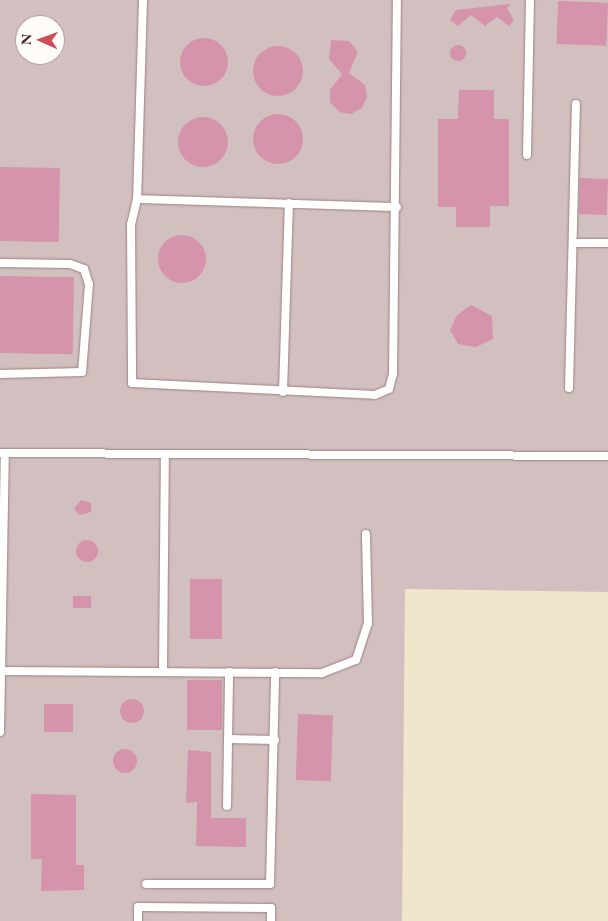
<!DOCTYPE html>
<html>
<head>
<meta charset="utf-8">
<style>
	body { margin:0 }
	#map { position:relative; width:608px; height:921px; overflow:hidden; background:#f0e6cc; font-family:"EB Garamond",serif }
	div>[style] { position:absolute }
	.industrial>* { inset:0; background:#d2bfc0 }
	.building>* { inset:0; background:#d693ac; transform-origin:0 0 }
	.round { border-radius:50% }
	.roads { filter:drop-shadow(0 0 1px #9d827c) drop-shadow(0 0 1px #9d827c) }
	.lane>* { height:8px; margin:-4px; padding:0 4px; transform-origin:4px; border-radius:4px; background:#fff }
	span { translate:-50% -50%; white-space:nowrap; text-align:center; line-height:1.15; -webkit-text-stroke:4px #fdfcf7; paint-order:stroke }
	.north { position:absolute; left:15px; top:15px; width:50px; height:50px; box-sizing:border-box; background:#fdfcf7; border:1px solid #b5a4a5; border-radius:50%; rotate:272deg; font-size:14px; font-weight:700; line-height:20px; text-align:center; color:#4a1f2b }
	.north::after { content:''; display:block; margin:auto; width:18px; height:22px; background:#d1495b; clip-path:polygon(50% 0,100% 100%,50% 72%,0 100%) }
</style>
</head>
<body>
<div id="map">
	<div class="industrial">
		<div style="clip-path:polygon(evenodd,0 0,608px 0,608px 592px,405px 589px,402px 921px,0 921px,0 0,25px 25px,55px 25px,55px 55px,25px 55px,25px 25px)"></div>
	</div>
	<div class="building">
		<div style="left:558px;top:1px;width:50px;height:43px;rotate:2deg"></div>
		<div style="clip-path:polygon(511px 4px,507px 8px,514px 21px,509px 26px,497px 17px,485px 26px,471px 15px,458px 26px,450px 20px,456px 10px)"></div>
		<div class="round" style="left:180px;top:38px;width:48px;height:48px"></div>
		<div style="clip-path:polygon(331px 40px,349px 41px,358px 52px,349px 73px,365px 85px,367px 97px,362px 108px,351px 114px,339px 112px,330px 102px,330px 90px,342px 74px,329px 59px)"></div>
		<div class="round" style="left:450px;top:45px;width:16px;height:16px"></div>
		<div class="round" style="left:253px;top:46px;width:50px;height:50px"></div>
		<div style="clip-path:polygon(459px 90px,494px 90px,494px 119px,509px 119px,509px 206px,490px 206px,490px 227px,456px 227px,456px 207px,438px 207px,438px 119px,458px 119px)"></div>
		<div class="round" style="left:253px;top:114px;width:50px;height:50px"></div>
		<div class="round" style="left:178px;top:117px;width:50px;height:50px"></div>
		<div style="left:0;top:167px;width:60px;height:74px;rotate:1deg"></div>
		<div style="left:580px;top:178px;width:28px;height:36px;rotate:2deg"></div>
		<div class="round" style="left:158px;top:235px;width:48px;height:48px"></div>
		<div style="left:0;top:276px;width:74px;height:77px;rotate:1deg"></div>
		<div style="clip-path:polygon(471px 305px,492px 316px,493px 339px,476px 347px,458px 344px,450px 330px,457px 315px)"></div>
		<div style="clip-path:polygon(81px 500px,91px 503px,91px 512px,80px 515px,74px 509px)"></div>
		<div class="round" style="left:76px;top:540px;width:22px;height:22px"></div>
		<div style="left:190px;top:579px;width:32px;height:60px"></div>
		<div style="left:73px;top:596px;width:18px;height:12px"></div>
		<div style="left:187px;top:680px;width:35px;height:50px"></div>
		<div class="round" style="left:120px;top:699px;width:24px;height:24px"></div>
		<div style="left:44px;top:704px;width:29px;height:28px"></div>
		<div style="left:298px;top:714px;width:35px;height:66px;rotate:2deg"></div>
		<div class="round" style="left:113px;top:749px;width:24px;height:24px"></div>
		<div style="clip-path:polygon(188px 750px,211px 752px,211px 818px,246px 818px,246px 847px,196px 846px,197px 802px,186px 803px)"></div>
		<div style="clip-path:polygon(31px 794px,76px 795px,76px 865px,84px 865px,84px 890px,41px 891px,42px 859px,31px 859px)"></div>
	</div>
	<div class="roads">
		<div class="lane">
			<div style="left:143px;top:0;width:199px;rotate:91.7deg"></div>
			<div style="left:137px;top:199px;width:26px;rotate:103deg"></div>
			<div style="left:131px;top:224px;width:159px;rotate:89.6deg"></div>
			<div style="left:132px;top:383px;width:243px;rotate:2.8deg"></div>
			<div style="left:375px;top:395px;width:15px;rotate:-23deg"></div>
			<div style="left:389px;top:389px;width:16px;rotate:-75deg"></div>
			<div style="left:393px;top:374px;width:374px;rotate:-89.4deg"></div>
			<div style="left:527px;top:155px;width:155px;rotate:-88.9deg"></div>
			<div style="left:137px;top:199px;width:260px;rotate:1.8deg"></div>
			<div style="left:573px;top:243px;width:35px"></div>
			<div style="left:0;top:263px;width:70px;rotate:0.8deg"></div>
			<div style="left:70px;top:264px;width:15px;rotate:20deg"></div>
			<div style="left:84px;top:269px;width:16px;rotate:72deg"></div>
			<div style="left:89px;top:284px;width:88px;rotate:94.5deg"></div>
			<div style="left:82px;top:372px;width:82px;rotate:178.6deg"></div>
			<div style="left:569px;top:388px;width:284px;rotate:-88.6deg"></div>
			<div style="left:283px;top:392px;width:189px;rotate:-88.2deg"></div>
			<div style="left:0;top:453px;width:608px;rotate:0.28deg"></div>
			<div style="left:0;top:671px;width:322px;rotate:0.4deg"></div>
			<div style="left:322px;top:673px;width:36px;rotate:-21deg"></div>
			<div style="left:356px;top:660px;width:38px;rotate:-72deg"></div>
			<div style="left:368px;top:624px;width:90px;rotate:-91.3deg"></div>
			<div style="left:163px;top:671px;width:217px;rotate:-89.5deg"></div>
			<div style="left:0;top:732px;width:279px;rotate:-89deg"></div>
			<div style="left:228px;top:739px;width:47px;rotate:1.2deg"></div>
			<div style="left:227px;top:806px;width:134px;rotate:-89.1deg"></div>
			<div style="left:146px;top:884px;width:124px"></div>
			<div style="left:270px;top:884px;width:212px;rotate:-88.6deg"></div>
			<div style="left:138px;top:921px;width:14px;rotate:-90deg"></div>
			<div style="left:138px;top:907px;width:133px;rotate:0.4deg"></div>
			<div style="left:271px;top:908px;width:13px;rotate:90deg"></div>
		</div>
	</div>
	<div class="north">N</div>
</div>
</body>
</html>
